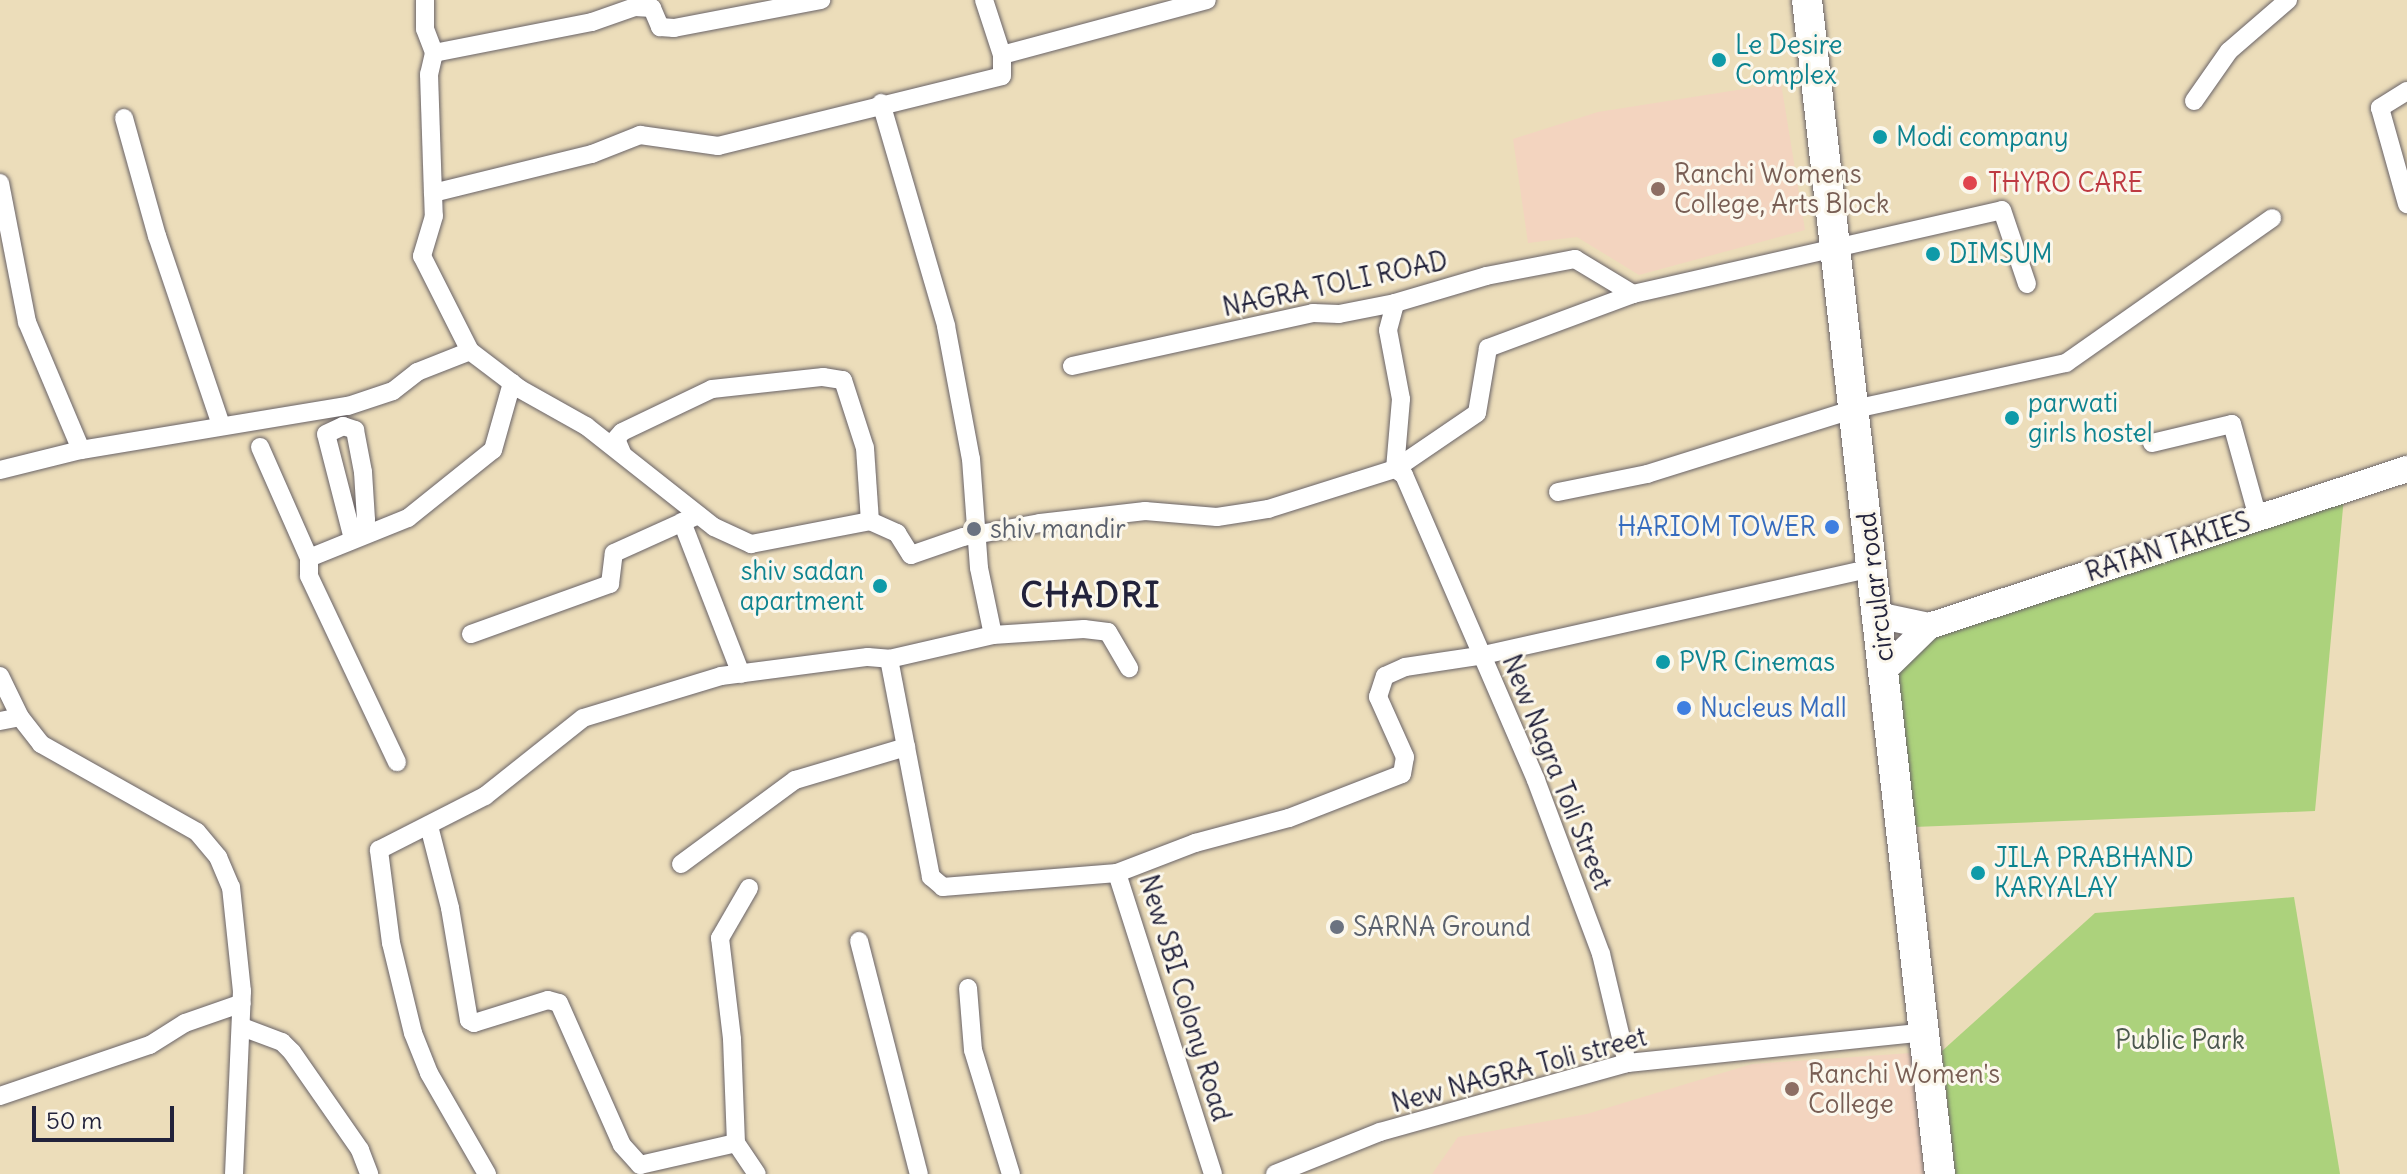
<!DOCTYPE html>
<html>
<head>
<meta charset="utf-8">
<style>
	body { margin:0 }
	#map { position:relative; width:2407px; height:1174px; overflow:hidden; background:#ecddba; font-family:Delius,sans-serif }
	div>[style] { position:absolute }
	.built>* { inset:0; background:#f3d4bf }
	.green>* { inset:0; background:#acd27c }
	.roads { filter:drop-shadow(0 0 2px #696367) drop-shadow(0 0 2px #696367) }
	.street>* { height:18px; margin:-9px; padding:0 9px; transform-origin:9px; border-radius:9px; background:#fff }
	.secondary>* { height:26px; margin:-13px; padding:0 13px; transform-origin:13px; border-radius:13px; background:#fff }
	.primary>* { height:30px; margin:-15px; padding:0 15px; transform-origin:15px; border-radius:15px; background:#fff }
	.dots>* { width:22px; height:22px; translate:-50% -50%; box-sizing:border-box; border:4px solid #fbf7ec; border-radius:50% }
	span { translate:-50% -50%; white-space:nowrap; text-align:center; line-height:1.15; -webkit-text-stroke:6px #fbf7ec; paint-order:stroke }
	.culture-label { font-size:26px; color:#0d838f }
	.left { translate:0 -50%; text-align:left }
	.right { translate:-100% -50%; text-align:right }
	.education-label { font-size:26px; color:#785e54 }
	.health-label { font-size:26px; color:#be3a42 }
	.street-label { font-size:26px; color:#22223b }
	.shop-label { font-size:26px; color:#366cbe }
	.worship-label { font-size:26px; color:#5b616d }
	.park-label { font-size:26px; color:#4b574e }
	.district-label { font-size:34px; color:#22223b; font-weight:700; letter-spacing:2px }
	.scale { position:absolute; left:32px; top:1106px; width:142px; height:36px; box-sizing:border-box; border:4px solid #22223b; border-top:0; padding-left:10px; font-size:24px; line-height:28px; white-space:nowrap; color:#22223b; -webkit-text-stroke:6px #fbf7ec; paint-order:stroke }
</style>
</head>
<body>
<div id="map">
	<div class="built">
		<div style="clip-path:polygon(1781px 83px,1805px 230px,1639px 275px,1577px 237px,1528px 243px,1513px 139px,1598px 112px)"></div>
		<div style="clip-path:polygon(1911px 1053px,1924px 1174px,1432px 1174px,1458px 1137px,1587px 1114px,1752px 1064px)"></div>
	</div>
	<div class="green">
		<div style="clip-path:polygon(2344px 497px,2315px 811px,1914px 827px,1888px 672px,1927px 636px)"></div>
		<div style="clip-path:polygon(2294px 897px,2340px 1174px,1955px 1174px,1942px 1051px,2095px 913px)"></div>
	</div>
	<div class="roads">
		<div class="street">
			<div style="left:425px;top:0;width:29px;rotate:90deg"></div>
			<div style="left:425px;top:29px;width:26px;rotate:69deg"></div>
			<div style="left:434px;top:53px;width:161px;rotate:-11.1deg"></div>
			<div style="left:592px;top:22px;width:46px;rotate:-19.2deg"></div>
			<div style="left:635px;top:7px;width:17px;rotate:3deg"></div>
			<div style="left:652px;top:8px;width:21px;rotate:67deg"></div>
			<div style="left:660px;top:27px;width:14px;rotate:4deg"></div>
			<div style="left:674px;top:28px;width:150px;rotate:-10.8deg"></div>
			<div style="left:434px;top:53px;width:22px;rotate:103deg"></div>
			<div style="left:429px;top:74px;width:119px;rotate:88.1deg"></div>
			<div style="left:433px;top:193px;width:164px;rotate:-13.8deg"></div>
			<div style="left:592px;top:154px;width:52px;rotate:-21.6deg"></div>
			<div style="left:640px;top:135px;width:79px;rotate:8deg"></div>
			<div style="left:718px;top:146px;width:292px;rotate:-13.8deg"></div>
			<div style="left:1002px;top:76px;width:21px;rotate:-90deg"></div>
			<div style="left:1002px;top:55px;width:58px;rotate:-108.1deg"></div>
			<div style="left:1002px;top:55px;width:212px;rotate:-15deg"></div>
			<div style="left:2407px;top:91px;width:32px;rotate:148deg"></div>
			<div style="left:2380px;top:108px;width:100px;rotate:74.3deg"></div>
			<div style="left:2194px;top:101px;width:61px;rotate:-55deg"></div>
			<div style="left:2229px;top:51px;width:78px;rotate:-40.8deg"></div>
			<div style="left:881px;top:103px;width:232px;rotate:73.7deg"></div>
			<div style="left:946px;top:326px;width:135px;rotate:79.4deg"></div>
			<div style="left:971px;top:459px;width:109px;rotate:85.8deg"></div>
			<div style="left:979px;top:568px;width:68px;rotate:78.2deg"></div>
			<div style="left:124px;top:118px;width:123px;rotate:74.4deg"></div>
			<div style="left:157px;top:236px;width:200px;rotate:71.3deg"></div>
			<div style="left:0;top:183px;width:142px;rotate:79deg"></div>
			<div style="left:27px;top:322px;width:139px;rotate:67.1deg"></div>
			<div style="left:81px;top:450px;width:271px;rotate:-9.4deg"></div>
			<div style="left:348px;top:406px;width:47px;rotate:-18.4deg"></div>
			<div style="left:393px;top:391px;width:31px;rotate:-38deg"></div>
			<div style="left:417px;top:372px;width:57px;rotate:-21.6deg"></div>
			<div style="left:433px;top:193px;width:23px;rotate:88deg"></div>
			<div style="left:434px;top:216px;width:42px;rotate:106.7deg"></div>
			<div style="left:422px;top:256px;width:106px;rotate:63.2deg"></div>
			<div style="left:470px;top:351px;width:63px;rotate:37.2deg"></div>
			<div style="left:520px;top:389px;width:76px;rotate:29.3deg"></div>
			<div style="left:586px;top:426px;width:163px;rotate:38.3deg"></div>
			<div style="left:714px;top:527px;width:41px;rotate:24.7deg"></div>
			<div style="left:751px;top:544px;width:121px;rotate:-10.9deg"></div>
			<div style="left:870px;top:521px;width:30px;rotate:24deg"></div>
			<div style="left:897px;top:533px;width:26px;rotate:58deg"></div>
			<div style="left:911px;top:555px;width:55px;rotate:-19.1deg"></div>
			<div style="left:963px;top:537px;width:78px;rotate:-10.3deg"></div>
			<div style="left:1040px;top:523px;width:106px;rotate:-6.5deg"></div>
			<div style="left:1145px;top:511px;width:72px;rotate:4.8deg"></div>
			<div style="left:1217px;top:517px;width:52px;rotate:-8.9deg"></div>
			<div style="left:1268px;top:509px;width:133px;rotate:-17.5deg"></div>
			<div style="left:1395px;top:469px;width:70px;rotate:-85.1deg"></div>
			<div style="left:1401px;top:399px;width:70px;rotate:-100.7deg"></div>
			<div style="left:1388px;top:330px;width:28px;rotate:-75deg"></div>
			<div style="left:1072px;top:366px;width:247px;rotate:-12.4deg"></div>
			<div style="left:1313px;top:313px;width:26px;rotate:2deg"></div>
			<div style="left:1339px;top:314px;width:57px;rotate:-11.1deg"></div>
			<div style="left:1395px;top:303px;width:95px;rotate:-16.5deg"></div>
			<div style="left:1486px;top:276px;width:91px;rotate:-10.8deg"></div>
			<div style="left:1575px;top:259px;width:68px;rotate:31.1deg"></div>
			<div style="left:1633px;top:294px;width:378px;rotate:-12.8deg"></div>
			<div style="left:2002px;top:210px;width:78px;rotate:71.3deg"></div>
			<div style="left:343px;top:426px;width:13px;rotate:18deg"></div>
			<div style="left:355px;top:430px;width:43px;rotate:79.2deg"></div>
			<div style="left:363px;top:472px;width:48px;rotate:86.4deg"></div>
			<div style="left:366px;top:520px;width:23px;rotate:124deg"></div>
			<div style="left:353px;top:539px;width:108px;rotate:-104.4deg"></div>
			<div style="left:326px;top:434px;width:19px;rotate:-25deg"></div>
			<div style="left:2152px;top:443px;width:82px;rotate:-13.4deg"></div>
			<div style="left:2232px;top:424px;width:98px;rotate:74.5deg"></div>
			<div style="left:260px;top:447px;width:121px;rotate:66.2deg"></div>
			<div style="left:309px;top:558px;width:107px;rotate:-22deg"></div>
			<div style="left:408px;top:518px;width:109px;rotate:-38.7deg"></div>
			<div style="left:493px;top:450px;width:70px;rotate:-74.2deg"></div>
			<div style="left:622px;top:453px;width:15px;rotate:-113deg"></div>
			<div style="left:616px;top:439px;width:9px;rotate:-49deg"></div>
			<div style="left:622px;top:432px;width:100px;rotate:-25.5deg"></div>
			<div style="left:712px;top:389px;width:112px;rotate:-6.2deg"></div>
			<div style="left:823px;top:377px;width:20px;rotate:9deg"></div>
			<div style="left:843px;top:380px;width:71px;rotate:72.1deg"></div>
			<div style="left:865px;top:448px;width:73px;rotate:86.1deg"></div>
			<div style="left:0;top:470px;width:83px;rotate:-13.9deg"></div>
			<div style="left:1558px;top:492px;width:91px;rotate:-11.4deg"></div>
			<div style="left:1647px;top:474px;width:218px;rotate:-17.4deg"></div>
			<div style="left:1855px;top:409px;width:216px;rotate:-12.3deg"></div>
			<div style="left:2066px;top:363px;width:252px;rotate:-35.1deg"></div>
			<div style="left:682px;top:522px;width:163px;rotate:68.8deg"></div>
			<div style="left:309px;top:558px;width:18px;rotate:90deg"></div>
			<div style="left:309px;top:576px;width:206px;rotate:64.7deg"></div>
			<div style="left:471px;top:634px;width:148px;rotate:-19.8deg"></div>
			<div style="left:610px;top:584px;width:31px;rotate:-83deg"></div>
			<div style="left:614px;top:553px;width:92px;rotate:-24.3deg"></div>
			<div style="left:0;top:676px;width:46px;rotate:64deg"></div>
			<div style="left:20px;top:717px;width:34px;rotate:52deg"></div>
			<div style="left:41px;top:744px;width:179px;rotate:29.4deg"></div>
			<div style="left:197px;top:832px;width:33px;rotate:50deg"></div>
			<div style="left:218px;top:857px;width:33px;rotate:67deg"></div>
			<div style="left:231px;top:887px;width:105px;rotate:84deg"></div>
			<div style="left:242px;top:991px;width:183px;rotate:92.5deg"></div>
			<div style="left:0;top:721px;width:20px;rotate:-11deg"></div>
			<div style="left:429px;top:826px;width:85px;rotate:75.6deg"></div>
			<div style="left:450px;top:908px;width:114px;rotate:80.4deg"></div>
			<div style="left:469px;top:1020px;width:6px;rotate:31deg"></div>
			<div style="left:474px;top:1023px;width:77px;rotate:-17.3deg"></div>
			<div style="left:548px;top:1000px;width:11px;rotate:15deg"></div>
			<div style="left:559px;top:1003px;width:155px;rotate:66.1deg"></div>
			<div style="left:622px;top:1145px;width:27px;rotate:48deg"></div>
			<div style="left:640px;top:1165px;width:98px;rotate:-12.9deg"></div>
			<div style="left:681px;top:864px;width:142px;rotate:-36.4deg"></div>
			<div style="left:795px;top:780px;width:116px;rotate:-16.6deg"></div>
			<div style="left:1117px;top:873px;width:175px;rotate:175.4deg"></div>
			<div style="left:943px;top:887px;width:16px;rotate:-140deg"></div>
			<div style="left:931px;top:877px;width:222px;rotate:-100.9deg"></div>
			<div style="left:889px;top:659px;width:107px;rotate:-13deg"></div>
			<div style="left:993px;top:635px;width:91px;rotate:-3.8deg"></div>
			<div style="left:1084px;top:629px;width:24px;rotate:7deg"></div>
			<div style="left:1108px;top:632px;width:42px;rotate:59.7deg"></div>
			<div style="left:749px;top:888px;width:58px;rotate:120.1deg"></div>
			<div style="left:720px;top:938px;width:102px;rotate:83.2deg"></div>
			<div style="left:732px;top:1039px;width:104px;rotate:87.8deg"></div>
			<div style="left:736px;top:1143px;width:37px;rotate:56deg"></div>
			<div style="left:859px;top:941px;width:241px;rotate:75.6deg"></div>
			<div style="left:968px;top:988px;width:62px;rotate:85.4deg"></div>
			<div style="left:973px;top:1050px;width:130px;rotate:73deg"></div>
			<div style="left:242px;top:1027px;width:43px;rotate:20.6deg"></div>
			<div style="left:282px;top:1042px;width:14px;rotate:45deg"></div>
			<div style="left:292px;top:1052px;width:119px;rotate:55.2deg"></div>
			<div style="left:360px;top:1150px;width:26px;rotate:69deg"></div>
			<div style="left:1627px;top:1063px;width:112px;rotate:-103.4deg"></div>
			<div style="left:1601px;top:954px;width:186px;rotate:-110.5deg"></div>
			<div style="left:1536px;top:780px;width:332px;rotate:-113.4deg"></div>
			<div style="left:1404px;top:475px;width:11px;rotate:-146deg"></div>
			<div style="left:1395px;top:469px;width:99px;rotate:-34.3deg"></div>
			<div style="left:1477px;top:413px;width:66px;rotate:-80.4deg"></div>
			<div style="left:1488px;top:348px;width:155px;rotate:-20.4deg"></div>
			<div style="left:0;top:1096px;width:158px;rotate:-18.8deg"></div>
			<div style="left:150px;top:1045px;width:41px;rotate:-32.2deg"></div>
			<div style="left:185px;top:1023px;width:60px;rotate:-19.3deg"></div>
			<div style="left:487px;top:1174px;width:116px;rotate:-119.9deg"></div>
			<div style="left:429px;top:1073px;width:43px;rotate:-111.8deg"></div>
			<div style="left:413px;top:1033px;width:93px;rotate:-103.7deg"></div>
			<div style="left:391px;top:943px;width:94px;rotate:-97.4deg"></div>
			<div style="left:379px;top:850px;width:119px;rotate:-27deg"></div>
			<div style="left:485px;top:796px;width:125px;rotate:-38.5deg"></div>
			<div style="left:583px;top:718px;width:144px;rotate:-16.9deg"></div>
			<div style="left:721px;top:676px;width:148px;rotate:-7.4deg"></div>
			<div style="left:868px;top:657px;width:21px;rotate:5deg"></div>
			<div style="left:1213px;top:1174px;width:316px;rotate:-107.7deg"></div>
			<div style="left:1117px;top:873px;width:84px;rotate:-21deg"></div>
			<div style="left:1195px;top:843px;width:97px;rotate:-14.9deg"></div>
			<div style="left:1289px;top:818px;width:121px;rotate:-21.3deg"></div>
			<div style="left:1402px;top:774px;width:17px;rotate:-80deg"></div>
			<div style="left:1405px;top:757px;width:66px;rotate:-114.2deg"></div>
			<div style="left:1378px;top:697px;width:22px;rotate:-72deg"></div>
			<div style="left:1385px;top:676px;width:22px;rotate:-24deg"></div>
			<div style="left:1405px;top:667px;width:75px;rotate:-8.5deg"></div>
			<div style="left:1479px;top:656px;width:403px;rotate:-12.6deg"></div>
			<div style="left:1275px;top:1174px;width:113px;rotate:-21.8deg"></div>
			<div style="left:1380px;top:1132px;width:256px;rotate:-15.6deg"></div>
			<div style="left:1627px;top:1063px;width:301px;rotate:-5.9deg"></div>
		</div>
		<div class="secondary">
			<div style="left:1877px;top:615px;width:53px;rotate:11.9deg"></div>
			<div style="left:1885px;top:669px;width:62px;rotate:-44.3deg"></div>
			<div style="left:1929px;top:626px;width:503px;rotate:-18.18deg"></div>
		</div>
		<div class="primary">
			<div style="left:1807px;top:0;width:1182px;rotate:83.54deg"></div>
		</div>
	</div>
	<div class="dots">
		<div style="left:1719px;top:60px;background:#0f9aa8"></div>
		<div style="left:1880px;top:137px;background:#0f9aa8"></div>
		<div style="left:1970px;top:183px;background:#e0444e"></div>
		<div style="left:1658px;top:189px;background:#8d6e63"></div>
		<div style="left:1933px;top:254px;background:#0f9aa8"></div>
		<div style="left:2012px;top:418px;background:#0f9aa8"></div>
		<div style="left:1832px;top:527px;background:#3f7fe0"></div>
		<div style="left:974px;top:529px;background:#6b7280"></div>
		<div style="left:880px;top:586px;background:#0f9aa8"></div>
		<div style="left:1663px;top:662px;background:#0f9aa8"></div>
		<div style="left:1684px;top:708px;background:#3f7fe0"></div>
		<div style="left:1978px;top:873px;background:#0f9aa8"></div>
		<div style="left:1337px;top:927px;background:#6b7280"></div>
		<div style="left:1792px;top:1089px;background:#8d6e63"></div>
	</div>
	<div class="culture-label">
		<span class="left" style="left:1735px;top:60px">Le Desire<br>Complex</span>
		<span class="left" style="left:1896px;top:137px">Modi company</span>
		<span class="left" style="left:1949px;top:254px">DIMSUM</span>
		<span class="left" style="left:2028px;top:418px">parwati<br>girls hostel</span>
		<span class="right" style="left:864px;top:586px">shiv sadan<br>apartment</span>
		<span class="left" style="left:1679px;top:662px">PVR Cinemas</span>
		<span class="left" style="left:1994px;top:873px">JILA PRABHAND<br>KARYALAY</span>
	</div>
	<div class="education-label">
		<span class="left" style="left:1674px;top:189px">Ranchi Womens<br>College, Arts Block</span>
		<span class="left" style="left:1808px;top:1089px">Ranchi Women's<br>College</span>
	</div>
	<div class="health-label">
		<span class="left" style="left:1988px;top:183px">THYRO CARE</span>
	</div>
	<div class="street-label">
		<span style="left:1335px;top:284px;rotate:-12deg">NAGRA TOLI ROAD</span>
		<span style="left:2168px;top:547px;rotate:-18deg">RATAN TAKIES</span>
		<span style="left:1875px;top:587px;rotate:-97deg">circular road</span>
		<span style="left:1557px;top:772px;rotate:68deg">New Nagra Toli Street</span>
		<span style="left:1185px;top:998px;rotate:73deg">New SBI Colony Road</span>
		<span style="left:1519px;top:1070px;rotate:-15deg">New NAGRA Toli street</span>
	</div>
	<div class="shop-label">
		<span class="right" style="left:1816px;top:527px">HARIOM TOWER</span>
		<span class="left" style="left:1700px;top:708px">Nucleus Mall</span>
	</div>
	<div class="worship-label">
		<span class="left" style="left:990px;top:529px">shiv mandir</span>
		<span class="left" style="left:1353px;top:927px">SARNA Ground</span>
	</div>
	<div class="park-label">
		<span style="left:2180px;top:1040px">Public Park</span>
	</div>
	<div class="district-label">
		<span style="left:1091px;top:595px">CHADRI</span>
	</div>
	<div class="scale">50 m</div>
</div>
</body>
</html>
